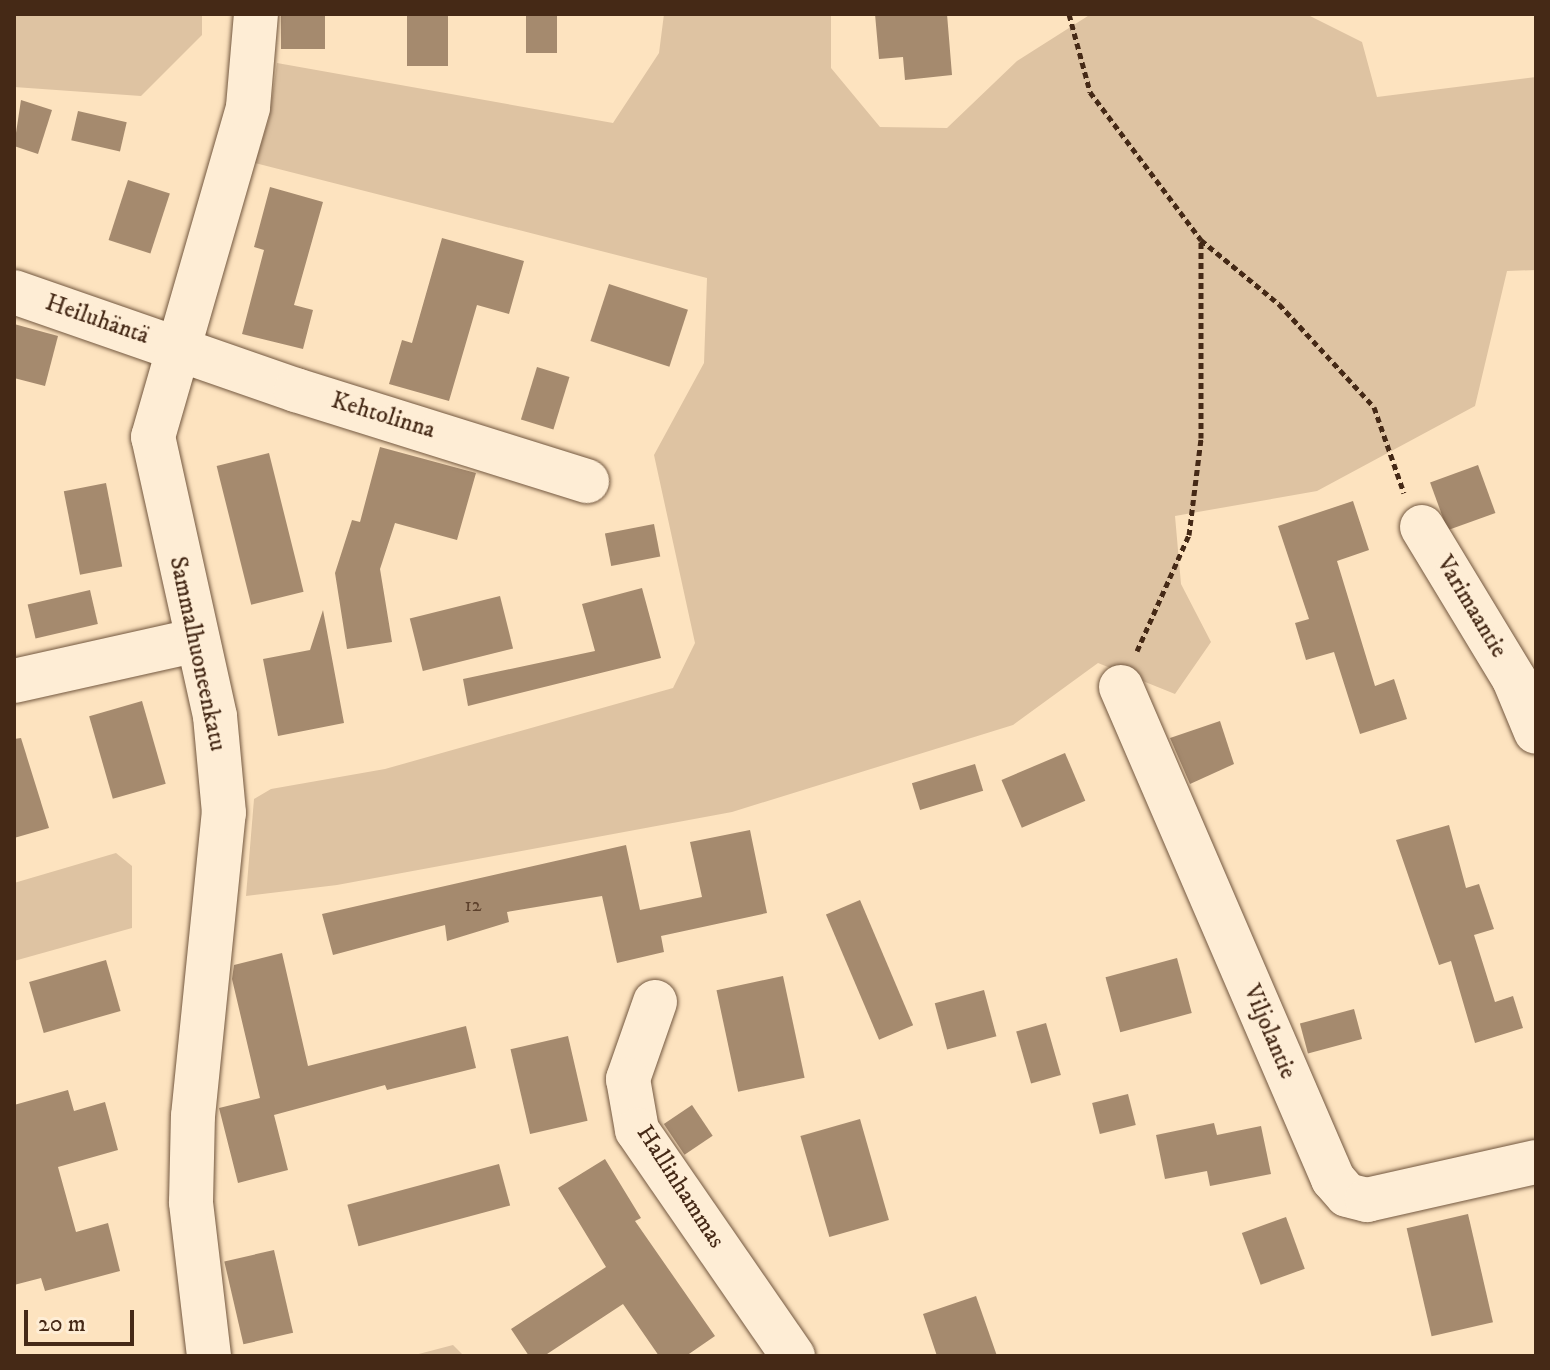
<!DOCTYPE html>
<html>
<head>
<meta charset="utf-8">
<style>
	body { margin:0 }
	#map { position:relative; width:1550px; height:1370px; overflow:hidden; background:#fde3bf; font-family:"IM FELL DW Pica",serif }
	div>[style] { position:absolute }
	.green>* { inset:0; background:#dec3a2 }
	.building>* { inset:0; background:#a58a6e; transform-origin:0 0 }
	.path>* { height:5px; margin-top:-2.5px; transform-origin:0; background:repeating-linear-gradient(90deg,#452916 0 6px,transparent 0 10px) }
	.roads { filter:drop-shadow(0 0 2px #735840) drop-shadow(0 0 2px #735840) }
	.minor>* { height:44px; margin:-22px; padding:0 22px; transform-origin:22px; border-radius:22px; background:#feedd5 }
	span { translate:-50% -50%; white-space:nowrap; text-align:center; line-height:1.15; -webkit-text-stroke:8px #feedd5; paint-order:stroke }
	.number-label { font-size:20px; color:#5d412c }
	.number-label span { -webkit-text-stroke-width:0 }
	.street-label { font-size:24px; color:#452916 }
	.frame { position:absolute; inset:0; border:16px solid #452916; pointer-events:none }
	.scale { position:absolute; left:24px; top:1310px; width:110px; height:36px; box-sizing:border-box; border:4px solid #452916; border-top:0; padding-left:10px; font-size:24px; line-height:28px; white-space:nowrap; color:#452916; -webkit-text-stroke:6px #feedd5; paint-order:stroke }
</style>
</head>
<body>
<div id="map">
	<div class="green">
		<div style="clip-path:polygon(14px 14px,202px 14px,202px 35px,141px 96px,14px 87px)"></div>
		<div style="clip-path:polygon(664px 14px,831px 14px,831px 68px,880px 127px,947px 128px,1017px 61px,1091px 14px,1306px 14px,1362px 42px,1377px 97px,1536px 77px,1536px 270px,1507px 271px,1475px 406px,1317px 491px,1175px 516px,1181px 584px,1211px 642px,1175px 694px,1098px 663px,1013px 725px,732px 812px,337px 885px,246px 896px,254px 799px,271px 789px,385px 769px,673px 688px,695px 643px,654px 455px,704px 363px,707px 278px,255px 163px,269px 119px,277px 63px,613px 123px,659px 53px)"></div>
		<div style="clip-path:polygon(116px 853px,132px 866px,132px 928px,14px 961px,14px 883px)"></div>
		<div style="clip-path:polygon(453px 1345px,464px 1356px,411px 1356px)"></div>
	</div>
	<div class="building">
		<div style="left:281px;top:14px;width:44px;height:35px"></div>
		<div style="left:407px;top:14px;width:41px;height:52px"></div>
		<div style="left:526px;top:14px;width:31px;height:39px"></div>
		<div style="clip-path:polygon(875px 14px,947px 14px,952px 75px,905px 80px,903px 57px,879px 59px)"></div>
		<div style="clip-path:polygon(21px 100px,52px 110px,38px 154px,14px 146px)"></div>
		<div style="left:78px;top:111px;width:50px;height:30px;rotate:13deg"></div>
		<div style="left:128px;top:180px;width:44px;height:63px;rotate:18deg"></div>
		<div style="clip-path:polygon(270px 187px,323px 202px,294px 305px,313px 310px,303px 349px,242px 334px,264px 250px,254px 247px)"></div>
		<div style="clip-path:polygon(442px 238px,524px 261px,509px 314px,477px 305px,449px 401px,389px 384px,402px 340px,412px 343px)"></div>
		<div style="left:609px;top:284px;width:83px;height:60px;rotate:18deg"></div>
		<div style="clip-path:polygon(14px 324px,58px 336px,45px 386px,14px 378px)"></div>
		<div style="left:537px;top:367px;width:34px;height:55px;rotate:17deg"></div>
		<div style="clip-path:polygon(380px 447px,476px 473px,457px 540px,395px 523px,380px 569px,392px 642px,347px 649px,335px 573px,352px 520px,360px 522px)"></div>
		<div style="left:269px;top:453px;width:143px;height:54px;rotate:76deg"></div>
		<div style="left:1478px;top:465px;width:51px;height:51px;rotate:70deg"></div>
		<div style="left:106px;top:483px;width:85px;height:43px;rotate:79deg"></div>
		<div style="clip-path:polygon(1353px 501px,1369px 550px,1337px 561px,1375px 686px,1394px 679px,1407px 719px,1360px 734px,1334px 652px,1306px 660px,1295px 623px,1309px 619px,1278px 526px)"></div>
		<div style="left:654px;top:524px;width:33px;height:50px;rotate:79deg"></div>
		<div style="clip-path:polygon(642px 588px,661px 658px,468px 706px,463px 679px,595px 651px,582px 604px)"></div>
		<div style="left:90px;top:590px;width:35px;height:64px;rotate:77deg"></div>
		<div style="left:500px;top:596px;width:54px;height:93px;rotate:76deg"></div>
		<div style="clip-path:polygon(323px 610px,344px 723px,278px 736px,263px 659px,310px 650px)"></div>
		<div style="left:142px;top:701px;width:86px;height:55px;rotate:74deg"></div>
		<div style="clip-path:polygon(1220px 721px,1234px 764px,1190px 784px,1170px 738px)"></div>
		<div style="clip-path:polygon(21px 738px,49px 828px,14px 838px,14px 739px)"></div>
		<div style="left:1065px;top:753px;width:52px;height:69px;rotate:67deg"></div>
		<div style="left:975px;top:764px;width:28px;height:66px;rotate:73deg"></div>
		<div style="clip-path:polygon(1449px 825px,1466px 888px,1479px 884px,1494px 929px,1474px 935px,1495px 1002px,1513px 996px,1523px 1028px,1475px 1043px,1451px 961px,1439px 965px,1396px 840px)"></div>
		<div style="clip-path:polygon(750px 830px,767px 913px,661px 936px,664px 952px,617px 963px,602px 896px,507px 912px,509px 922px,447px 941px,445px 925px,333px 955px,322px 914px,626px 845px,640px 910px,702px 897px,690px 842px)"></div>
		<div style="left:860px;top:900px;width:136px;height:37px;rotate:67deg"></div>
		<div style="clip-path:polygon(282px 953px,308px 1066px,466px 1026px,476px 1068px,387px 1090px,385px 1085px,274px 1115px,288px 1170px,238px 1183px,219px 1108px,260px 1098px,232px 979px,234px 965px)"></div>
		<div style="left:1177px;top:958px;width:57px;height:74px;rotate:75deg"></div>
		<div style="left:106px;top:960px;width:53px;height:80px;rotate:74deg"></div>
		<div style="left:783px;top:976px;width:104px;height:68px;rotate:78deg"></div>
		<div style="left:984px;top:990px;width:48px;height:51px;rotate:75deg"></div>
		<div style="left:1354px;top:1009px;width:31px;height:56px;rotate:75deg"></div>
		<div style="left:1046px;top:1023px;width:54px;height:31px;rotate:74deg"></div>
		<div style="left:568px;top:1036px;width:87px;height:59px;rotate:77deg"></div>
		<div style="clip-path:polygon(68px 1090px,74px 1111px,105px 1102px,118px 1150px,58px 1167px,76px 1232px,108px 1223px,120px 1271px,45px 1291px,41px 1278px,14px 1285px,14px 1105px)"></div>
		<div style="left:1128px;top:1094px;width:32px;height:37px;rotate:76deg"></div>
		<div style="left:692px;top:1105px;width:37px;height:34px;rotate:56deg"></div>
		<div style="left:860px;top:1119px;width:105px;height:62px;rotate:74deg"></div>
		<div style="clip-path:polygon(1214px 1123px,1217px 1135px,1261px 1126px,1271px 1174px,1210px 1186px,1207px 1171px,1165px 1179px,1156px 1135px)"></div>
		<div style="clip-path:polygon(605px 1159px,641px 1218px,635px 1221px,715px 1336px,686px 1356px,659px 1356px,623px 1304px,544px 1356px,529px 1356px,511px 1329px,606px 1267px,558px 1188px)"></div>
		<div style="left:499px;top:1164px;width:43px;height:157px;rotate:75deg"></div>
		<div style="left:1468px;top:1214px;width:111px;height:63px;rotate:77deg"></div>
		<div style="left:1286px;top:1217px;width:55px;height:47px;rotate:70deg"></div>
		<div style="left:274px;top:1250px;width:85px;height:51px;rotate:77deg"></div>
		<div style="clip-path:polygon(976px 1296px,997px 1356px,937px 1356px,923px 1314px)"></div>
	</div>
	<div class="path">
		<div style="left:1069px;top:14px;width:81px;rotate:74.9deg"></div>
		<div style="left:1090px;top:92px;width:185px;rotate:53.1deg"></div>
		<div style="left:1201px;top:240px;width:101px;rotate:39.4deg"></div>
		<div style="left:1279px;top:304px;width:140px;rotate:47.3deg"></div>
		<div style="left:1374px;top:407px;width:91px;rotate:70.8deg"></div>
		<div style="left:1137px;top:651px;width:127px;rotate:-65.9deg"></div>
		<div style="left:1189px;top:535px;width:98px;rotate:-82.9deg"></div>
		<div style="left:1201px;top:438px;width:197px;rotate:-90deg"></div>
	</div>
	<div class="roads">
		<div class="minor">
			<div style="left:14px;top:292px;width:299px;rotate:19.2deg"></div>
			<div style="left:296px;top:390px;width:305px;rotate:17.4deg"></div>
			<div style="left:1422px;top:527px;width:178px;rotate:58.8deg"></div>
			<div style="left:1514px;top:679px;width:57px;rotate:67.5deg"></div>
			<div style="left:14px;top:681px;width:188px;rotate:-12.6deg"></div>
			<div style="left:1121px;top:687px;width:536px;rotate:66.69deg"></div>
			<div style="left:1333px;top:1179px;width:21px;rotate:49deg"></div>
			<div style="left:1347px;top:1195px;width:21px;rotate:14deg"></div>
			<div style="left:1367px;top:1200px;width:173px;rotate:-12.7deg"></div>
			<div style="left:655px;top:1002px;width:82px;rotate:109.3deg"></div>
			<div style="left:628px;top:1079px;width:52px;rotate:80deg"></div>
			<div style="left:637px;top:1130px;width:275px;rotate:55.4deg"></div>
			<div style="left:209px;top:1356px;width:155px;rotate:-96.7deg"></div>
			<div style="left:191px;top:1202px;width:86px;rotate:-88.7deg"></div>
			<div style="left:193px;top:1116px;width:305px;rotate:-84.2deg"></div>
			<div style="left:224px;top:813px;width:97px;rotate:-95.3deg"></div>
			<div style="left:215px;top:716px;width:286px;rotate:-102.5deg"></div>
			<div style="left:153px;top:437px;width:343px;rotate:-73.9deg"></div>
			<div style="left:248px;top:107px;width:93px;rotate:-85.1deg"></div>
		</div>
	</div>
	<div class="number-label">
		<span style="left:473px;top:905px">12</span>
	</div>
	<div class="street-label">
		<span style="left:97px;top:320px;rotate:19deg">Heiluhäntä</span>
		<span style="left:383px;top:416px;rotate:17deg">Kehtolinna</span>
		<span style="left:1471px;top:607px;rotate:59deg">Varimaantie</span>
		<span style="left:197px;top:654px;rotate:78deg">Sammalhuoneenkatu</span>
		<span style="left:1269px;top:1032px;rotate:67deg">Viljolantie</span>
		<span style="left:680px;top:1187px;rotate:57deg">Hallinhammas</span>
	</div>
	<div class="frame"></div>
	<div class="scale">20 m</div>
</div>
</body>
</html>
